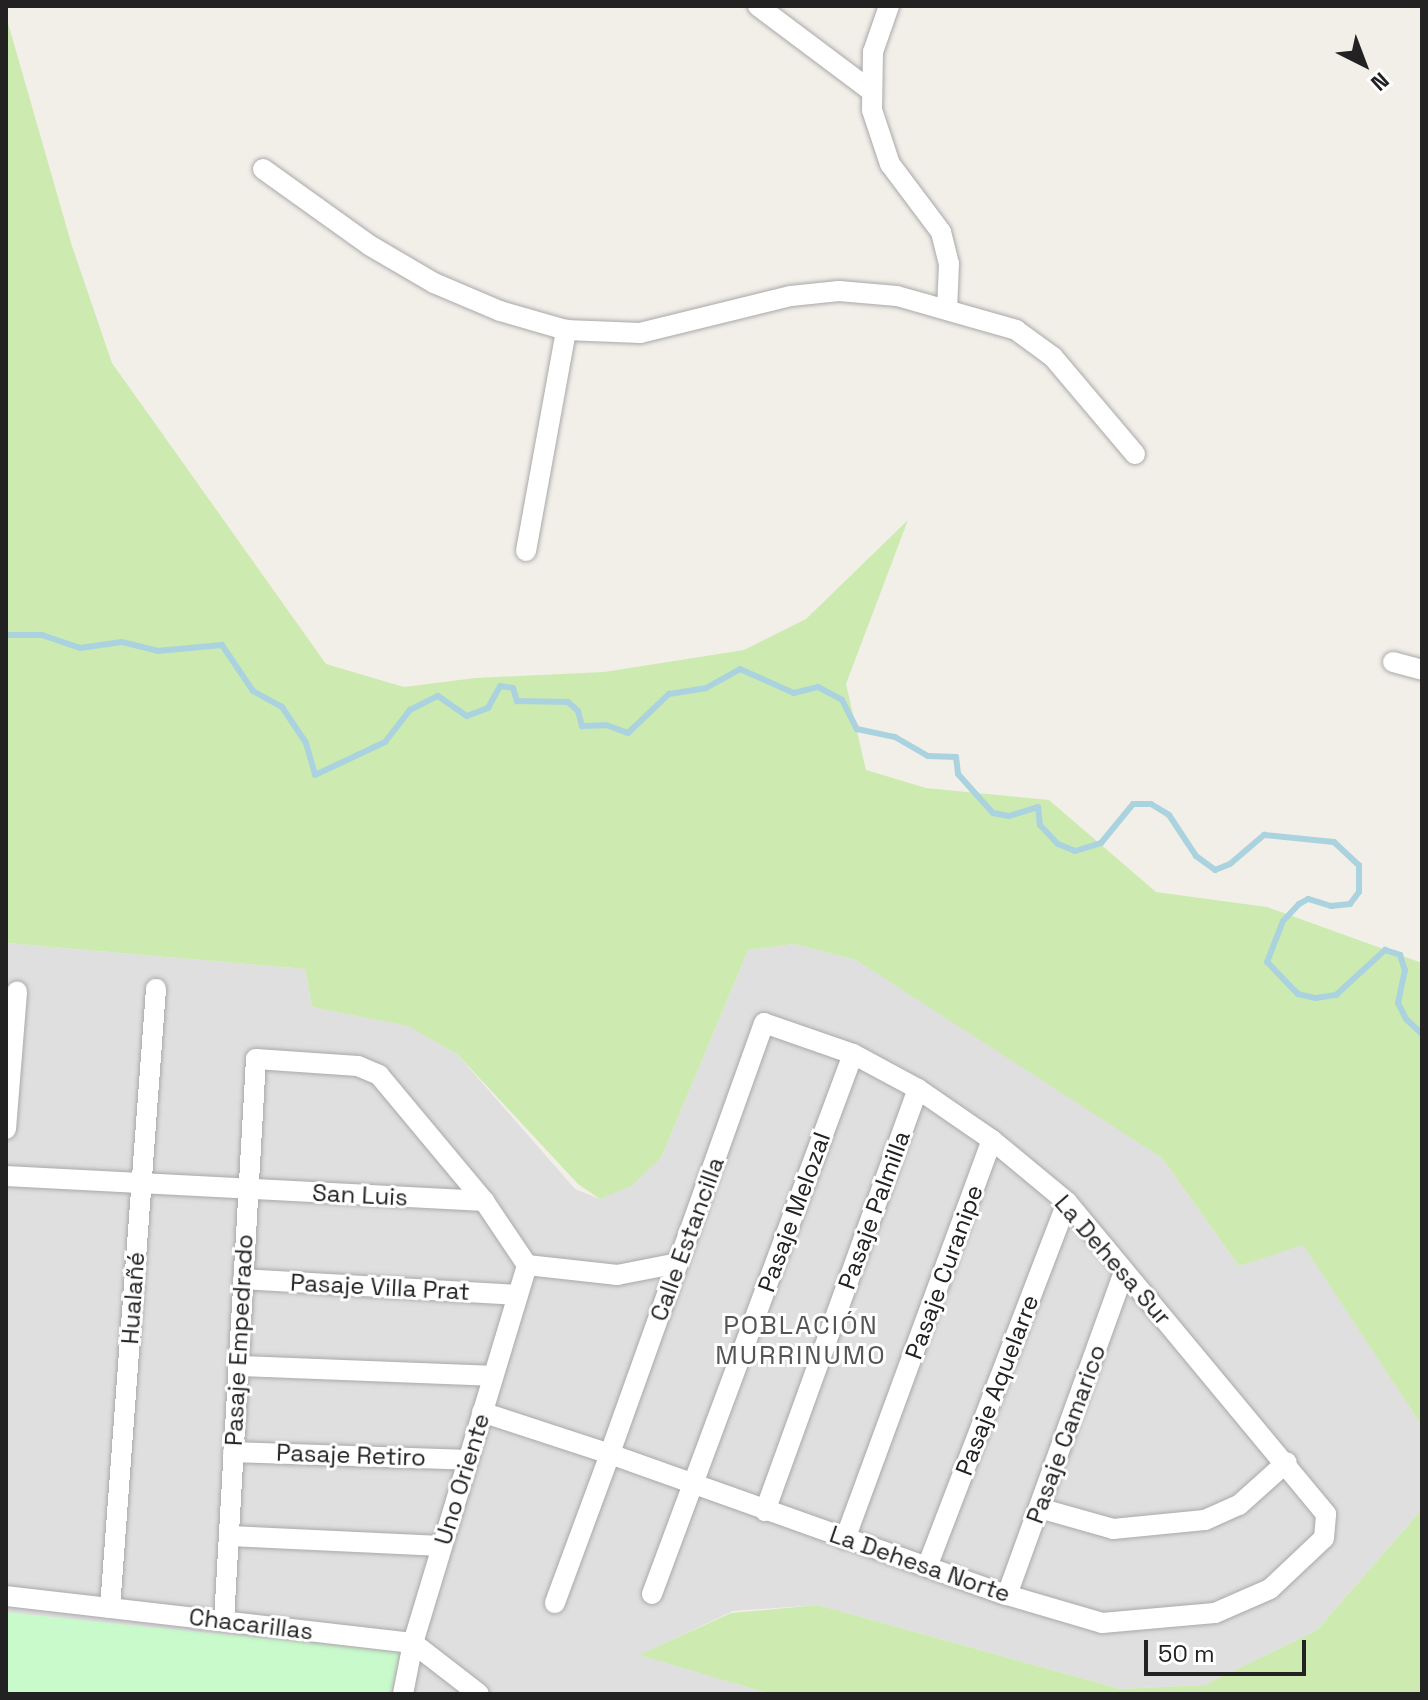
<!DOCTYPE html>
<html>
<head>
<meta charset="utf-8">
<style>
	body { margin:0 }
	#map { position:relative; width:1428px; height:1700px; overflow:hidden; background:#f2efe9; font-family:"Space Grotesk",sans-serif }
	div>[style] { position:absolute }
	.residential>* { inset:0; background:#e0dfdf }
	.grass>* { inset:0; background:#cdebb0 }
	.park>* { inset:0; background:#c8facc }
	.stream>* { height:6px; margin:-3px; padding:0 3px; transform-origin:3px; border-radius:3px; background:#aad3df }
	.roads { filter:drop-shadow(0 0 2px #a9a9a9) drop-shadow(0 0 2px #a9a9a9) }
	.minor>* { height:20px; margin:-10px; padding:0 10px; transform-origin:10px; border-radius:10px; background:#fff }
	span { translate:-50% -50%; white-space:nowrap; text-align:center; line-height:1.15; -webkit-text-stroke:6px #fff; paint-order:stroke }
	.street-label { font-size:24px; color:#222 }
	.neighbourhood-label { font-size:26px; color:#555; letter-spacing:2px }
	.frame { position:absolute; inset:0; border:8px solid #222; pointer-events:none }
	.north { position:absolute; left:1324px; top:24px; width:80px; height:80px; -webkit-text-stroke:6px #fff; paint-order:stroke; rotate:138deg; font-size:22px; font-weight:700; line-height:32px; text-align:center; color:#222 }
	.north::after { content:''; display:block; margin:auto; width:28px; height:36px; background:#222; clip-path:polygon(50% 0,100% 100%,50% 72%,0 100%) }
	.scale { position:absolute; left:1144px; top:1640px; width:162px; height:36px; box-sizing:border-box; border:4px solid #222; border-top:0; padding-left:10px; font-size:24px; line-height:28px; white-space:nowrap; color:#222; -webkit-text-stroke:6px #fff; paint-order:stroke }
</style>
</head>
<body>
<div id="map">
	<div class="residential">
		<div style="clip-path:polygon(6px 943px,305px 969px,312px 1007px,409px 1026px,457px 1054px,575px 1189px,600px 1199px,661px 1158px,748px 950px,794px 944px,856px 960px,1023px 1062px,1162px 1158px,1239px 1266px,1303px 1244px,1422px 1426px,1422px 1509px,1317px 1630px,1204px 1685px,1121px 1689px,818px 1605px,733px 1611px,640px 1655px,770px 1694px,6px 1694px)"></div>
	</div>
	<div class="grass">
		<div style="clip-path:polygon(6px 16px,72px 246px,112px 363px,326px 664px,404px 687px,475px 678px,604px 672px,744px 650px,806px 619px,908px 520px,846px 684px,866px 770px,926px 788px,1049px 800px,1156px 892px,1267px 907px,1422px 963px,1422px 1426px,1303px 1245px,1239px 1266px,1162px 1158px,856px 960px,794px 944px,748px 950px,661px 1158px,631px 1186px,600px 1199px,578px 1184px,457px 1054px,408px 1026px,312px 1007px,305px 969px,6px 943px)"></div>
		<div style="clip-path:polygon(1422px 1509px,1422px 1694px,770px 1694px,639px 1655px,731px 1613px,818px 1605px,1121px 1689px,1204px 1685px,1317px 1630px)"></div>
	</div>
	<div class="park">
		<div style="clip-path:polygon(6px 1612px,100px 1622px,400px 1652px,391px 1694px,6px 1694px)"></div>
	</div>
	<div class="stream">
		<div style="left:6px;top:635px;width:36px"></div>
		<div style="left:42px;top:635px;width:40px;rotate:18.9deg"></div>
		<div style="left:80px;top:648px;width:42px;rotate:-8.1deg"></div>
		<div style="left:122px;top:642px;width:36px;rotate:14deg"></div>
		<div style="left:157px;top:651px;width:65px;rotate:-5.3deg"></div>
		<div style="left:222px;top:645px;width:55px;rotate:56deg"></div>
		<div style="left:253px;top:691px;width:33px;rotate:29deg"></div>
		<div style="left:282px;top:707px;width:43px;rotate:56.3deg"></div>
		<div style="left:306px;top:743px;width:33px;rotate:74deg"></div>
		<div style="left:315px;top:775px;width:77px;rotate:-25.2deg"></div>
		<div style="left:385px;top:742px;width:41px;rotate:-52deg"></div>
		<div style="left:410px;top:710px;width:31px;rotate:-27deg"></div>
		<div style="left:438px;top:696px;width:35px;rotate:35deg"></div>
		<div style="left:467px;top:716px;width:22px;rotate:-21deg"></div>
		<div style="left:488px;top:708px;width:25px;rotate:-61deg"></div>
		<div style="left:500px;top:686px;width:13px;rotate:9deg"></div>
		<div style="left:513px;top:688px;width:14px;rotate:73deg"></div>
		<div style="left:517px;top:701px;width:51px;rotate:1.1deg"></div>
		<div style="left:568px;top:702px;width:13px;rotate:42deg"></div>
		<div style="left:578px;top:711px;width:16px;rotate:75deg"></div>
		<div style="left:582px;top:726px;width:24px;rotate:-2deg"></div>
		<div style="left:606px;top:725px;width:23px;rotate:20deg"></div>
		<div style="left:628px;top:733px;width:57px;rotate:-43.6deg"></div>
		<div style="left:669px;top:694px;width:37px;rotate:-9deg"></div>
		<div style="left:706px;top:688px;width:39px;rotate:-29deg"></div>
		<div style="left:740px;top:669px;width:59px;rotate:24deg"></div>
		<div style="left:794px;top:693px;width:25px;rotate:-14deg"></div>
		<div style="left:818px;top:687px;width:27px;rotate:28deg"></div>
		<div style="left:842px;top:700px;width:33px;rotate:63deg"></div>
		<div style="left:857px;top:729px;width:39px;rotate:12deg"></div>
		<div style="left:895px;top:737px;width:38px;rotate:30deg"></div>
		<div style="left:928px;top:756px;width:28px;rotate:2deg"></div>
		<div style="left:956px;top:757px;width:17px;rotate:83deg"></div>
		<div style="left:958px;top:774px;width:52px;rotate:48.1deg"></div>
		<div style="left:993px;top:813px;width:16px;rotate:11deg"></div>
		<div style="left:1009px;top:816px;width:30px;rotate:-17deg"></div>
		<div style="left:1038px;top:807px;width:18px;rotate:84deg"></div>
		<div style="left:1040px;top:825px;width:26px;rotate:47deg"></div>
		<div style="left:1058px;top:844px;width:18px;rotate:22deg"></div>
		<div style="left:1075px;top:851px;width:27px;rotate:-17deg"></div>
		<div style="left:1101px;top:843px;width:50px;rotate:-50.6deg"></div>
		<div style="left:1133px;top:804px;width:18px"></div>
		<div style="left:1151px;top:804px;width:21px;rotate:31deg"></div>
		<div style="left:1169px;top:815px;width:49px;rotate:56.6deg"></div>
		<div style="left:1196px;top:856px;width:24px;rotate:36deg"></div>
		<div style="left:1215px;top:870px;width:16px;rotate:-22deg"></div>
		<div style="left:1230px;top:864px;width:45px;rotate:-40.5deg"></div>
		<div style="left:1264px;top:835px;width:70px;rotate:5.7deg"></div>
		<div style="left:1334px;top:842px;width:34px;rotate:43deg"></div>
		<div style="left:1359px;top:865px;width:27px;rotate:90deg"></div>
		<div style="left:1359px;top:892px;width:15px;rotate:127deg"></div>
		<div style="left:1350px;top:904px;width:19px;rotate:174deg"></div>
		<div style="left:1331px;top:906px;width:24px;rotate:-163deg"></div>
		<div style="left:1308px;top:899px;width:10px;rotate:151deg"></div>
		<div style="left:1299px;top:904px;width:23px;rotate:133deg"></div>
		<div style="left:1283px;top:921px;width:44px;rotate:111.3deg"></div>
		<div style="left:1267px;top:962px;width:45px;rotate:45.9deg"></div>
		<div style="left:1298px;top:994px;width:18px;rotate:13deg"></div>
		<div style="left:1316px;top:998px;width:20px;rotate:-9deg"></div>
		<div style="left:1336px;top:995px;width:67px;rotate:-42.6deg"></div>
		<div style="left:1385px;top:950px;width:16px;rotate:18deg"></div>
		<div style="left:1400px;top:955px;width:16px;rotate:72deg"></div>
		<div style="left:1405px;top:970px;width:34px;rotate:102deg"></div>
		<div style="left:1398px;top:1003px;width:18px;rotate:63deg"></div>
		<div style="left:1406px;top:1019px;width:22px;rotate:43deg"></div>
	</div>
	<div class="roads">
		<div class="minor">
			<div style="left:758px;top:6px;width:140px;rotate:36.9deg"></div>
			<div style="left:889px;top:6px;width:49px;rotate:109.2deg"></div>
			<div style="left:873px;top:52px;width:58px;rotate:91deg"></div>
			<div style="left:872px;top:110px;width:57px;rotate:71.6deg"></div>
			<div style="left:890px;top:164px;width:85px;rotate:53.1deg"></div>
			<div style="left:941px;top:232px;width:33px;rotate:76deg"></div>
			<div style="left:949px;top:264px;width:45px;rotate:92.5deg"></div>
			<div style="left:263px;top:169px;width:130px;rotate:35.6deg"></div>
			<div style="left:369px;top:245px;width:75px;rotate:30.3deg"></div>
			<div style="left:434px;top:283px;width:72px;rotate:23deg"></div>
			<div style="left:500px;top:311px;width:69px;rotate:16.1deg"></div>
			<div style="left:566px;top:330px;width:74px;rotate:2.3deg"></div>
			<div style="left:640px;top:333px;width:155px;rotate:-13.8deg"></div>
			<div style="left:791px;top:296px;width:48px;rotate:-5.9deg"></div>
			<div style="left:839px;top:291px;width:58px;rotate:4.9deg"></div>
			<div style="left:897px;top:296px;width:124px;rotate:15.9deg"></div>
			<div style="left:1016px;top:330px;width:46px;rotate:36.1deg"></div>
			<div style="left:1053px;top:357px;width:127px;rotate:49.8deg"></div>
			<div style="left:526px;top:551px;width:225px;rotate:-79.7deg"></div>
			<div style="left:1393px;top:662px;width:30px;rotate:15deg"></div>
			<div style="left:6px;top:1129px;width:138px;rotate:-85.4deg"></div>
			<div style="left:6px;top:1176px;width:479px;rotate:3deg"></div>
			<div style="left:484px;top:1201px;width:77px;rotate:56.1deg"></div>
			<div style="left:527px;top:1265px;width:91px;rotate:6.3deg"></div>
			<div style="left:617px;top:1275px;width:62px;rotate:-11.1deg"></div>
			<div style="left:243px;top:1279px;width:275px;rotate:3.3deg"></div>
			<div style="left:238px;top:1366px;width:255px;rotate:2.2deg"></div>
			<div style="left:482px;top:1412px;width:135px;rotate:18.2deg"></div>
			<div style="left:610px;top:1454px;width:421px;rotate:19.6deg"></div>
			<div style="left:1007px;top:1595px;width:99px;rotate:16.4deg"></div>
			<div style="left:1102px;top:1623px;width:113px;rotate:-5.1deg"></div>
			<div style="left:1215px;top:1613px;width:60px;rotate:-23.6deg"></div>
			<div style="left:1270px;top:1589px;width:74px;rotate:-43.4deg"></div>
			<div style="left:1324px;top:1538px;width:24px;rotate:-85deg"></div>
			<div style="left:1326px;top:1514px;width:405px;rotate:-129.7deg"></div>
			<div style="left:1067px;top:1202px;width:97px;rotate:-140.4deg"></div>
			<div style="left:992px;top:1140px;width:90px;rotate:-145.4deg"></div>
			<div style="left:918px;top:1089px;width:74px;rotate:-151.7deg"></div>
			<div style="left:853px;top:1054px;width:94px;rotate:-160.8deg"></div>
			<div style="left:764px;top:1023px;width:458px;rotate:109.7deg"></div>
			<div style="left:610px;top:1454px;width:159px;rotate:110.3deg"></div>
			<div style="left:233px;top:1452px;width:235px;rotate:1.9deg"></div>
			<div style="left:1039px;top:1508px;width:77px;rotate:15.8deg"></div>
			<div style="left:1113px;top:1529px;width:92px;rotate:-5.6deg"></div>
			<div style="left:1205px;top:1520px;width:37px;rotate:-24deg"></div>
			<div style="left:1239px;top:1505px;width:64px;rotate:-41.9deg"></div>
			<div style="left:765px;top:1511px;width:449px;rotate:-70.1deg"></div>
			<div style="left:229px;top:1536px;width:213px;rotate:2.7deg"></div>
			<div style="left:845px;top:1539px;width:425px;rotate:-69.8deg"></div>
			<div style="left:927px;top:1567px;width:391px;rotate:-69deg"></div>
			<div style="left:652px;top:1594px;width:576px;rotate:-69.58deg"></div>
			<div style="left:1007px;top:1595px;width:344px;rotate:-70.1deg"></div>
			<div style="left:6px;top:1596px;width:410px;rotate:6.6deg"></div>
			<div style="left:413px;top:1643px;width:83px;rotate:37.7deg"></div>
			<div style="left:110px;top:1608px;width:621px;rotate:-85.75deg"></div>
			<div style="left:224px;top:1621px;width:563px;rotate:-86.74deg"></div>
			<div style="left:256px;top:1059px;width:102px;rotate:3.9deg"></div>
			<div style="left:358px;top:1066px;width:23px;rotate:23deg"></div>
			<div style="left:379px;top:1075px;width:164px;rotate:50.2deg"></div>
			<div style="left:403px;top:1694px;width:52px;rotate:-78.9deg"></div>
			<div style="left:413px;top:1643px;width:395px;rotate:-73.2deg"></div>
		</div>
	</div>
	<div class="street-label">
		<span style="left:360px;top:1195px;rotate:3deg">San Luis</span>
		<span style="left:874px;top:1210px;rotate:-70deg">Pasaje Palmilla</span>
		<span style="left:794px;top:1212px;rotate:-70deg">Pasaje Melozal</span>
		<span style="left:687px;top:1239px;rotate:-70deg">Calle Estancilla</span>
		<span style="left:1113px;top:1260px;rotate:49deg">La Dehesa Sur</span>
		<span style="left:944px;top:1272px;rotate:-70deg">Pasaje Curanipe</span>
		<span style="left:380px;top:1287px;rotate:3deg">Pasaje Villa Prat</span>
		<span style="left:133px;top:1298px;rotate:-86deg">Hualañé</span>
		<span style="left:239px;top:1340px;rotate:-87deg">Pasaje Empedrado</span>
		<span style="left:997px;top:1385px;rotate:-69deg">Pasaje Aquelarre</span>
		<span style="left:1066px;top:1434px;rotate:-70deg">Pasaje Camarico</span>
		<span style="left:351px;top:1455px;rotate:2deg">Pasaje Retiro</span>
		<span style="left:462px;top:1479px;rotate:-73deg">Uno Oriente</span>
		<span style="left:920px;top:1564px;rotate:19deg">La Dehesa Norte</span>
		<span style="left:251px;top:1624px;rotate:7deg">Chacarillas</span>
	</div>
	<div class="neighbourhood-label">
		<span style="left:801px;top:1341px">POBLACIÓN<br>MURRINUMO</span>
	</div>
	<div class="frame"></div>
	<div class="north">N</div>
	<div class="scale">50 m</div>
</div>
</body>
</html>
